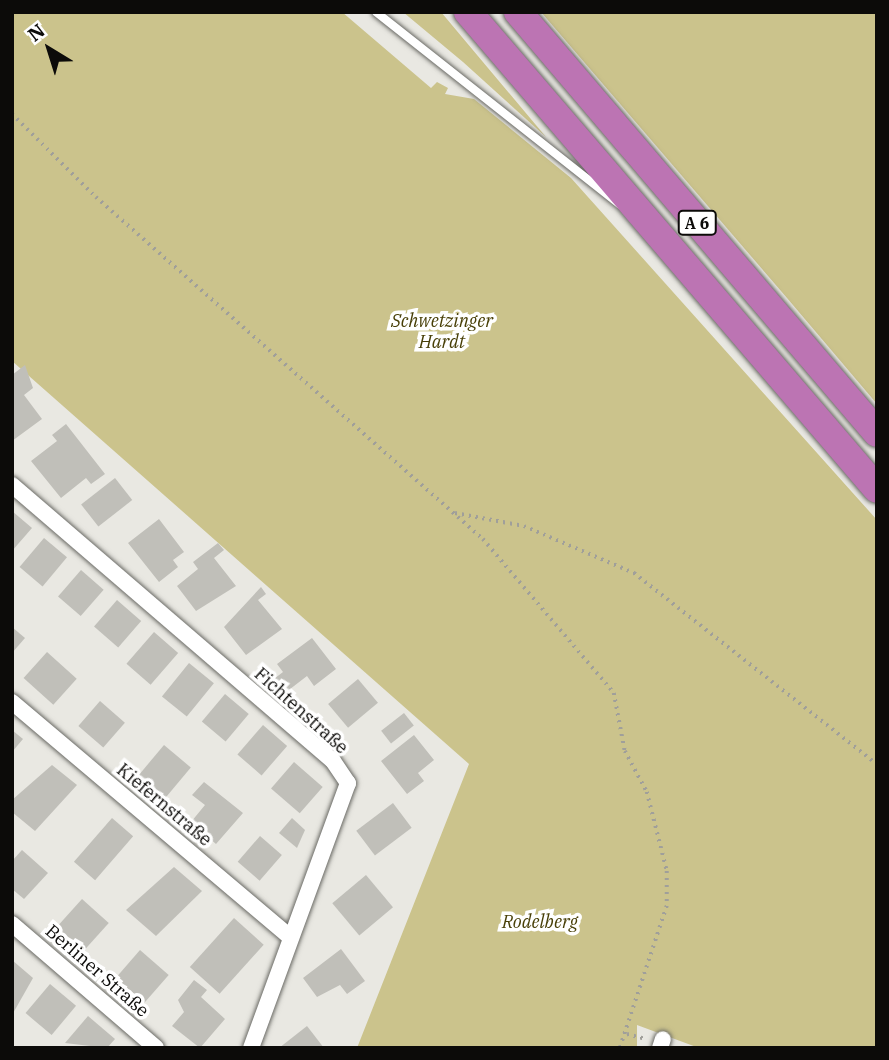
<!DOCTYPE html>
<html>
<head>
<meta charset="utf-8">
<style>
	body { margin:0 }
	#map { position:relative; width:889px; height:1060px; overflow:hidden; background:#e9e8e2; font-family:"IBM Plex Serif",serif }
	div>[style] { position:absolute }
	.green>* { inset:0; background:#cbc38c }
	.building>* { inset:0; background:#c0bfb9; transform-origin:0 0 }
	.path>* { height:3.5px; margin-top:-1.75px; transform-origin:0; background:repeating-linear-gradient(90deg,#a09f9a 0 2px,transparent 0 7px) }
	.roads { filter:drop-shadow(0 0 2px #6a6a65) drop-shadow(0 0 2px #6a6a65) }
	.lane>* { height:8px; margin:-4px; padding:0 4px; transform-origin:4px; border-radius:4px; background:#fff }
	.street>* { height:16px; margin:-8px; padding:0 8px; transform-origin:8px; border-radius:8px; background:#fff }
	.highway>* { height:28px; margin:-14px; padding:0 14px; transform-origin:14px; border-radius:14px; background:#bc74b3 }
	span { translate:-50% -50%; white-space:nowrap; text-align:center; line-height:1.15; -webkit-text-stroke:7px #fff; paint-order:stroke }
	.shield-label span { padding:2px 5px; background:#fff; border:2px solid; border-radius:5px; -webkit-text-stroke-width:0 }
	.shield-label { font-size:16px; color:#0c0b09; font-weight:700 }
	.park-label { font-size:18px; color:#483f07; font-style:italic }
	.street-label { font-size:18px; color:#0c0b09 }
	.frame { position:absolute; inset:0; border:14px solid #0c0b09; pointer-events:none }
	.north { position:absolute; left:14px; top:14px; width:70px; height:70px; -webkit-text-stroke:5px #fff; paint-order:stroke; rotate:322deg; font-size:19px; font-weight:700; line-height:28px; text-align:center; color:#0c0b09 }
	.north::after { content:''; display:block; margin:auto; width:24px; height:32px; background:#0c0b09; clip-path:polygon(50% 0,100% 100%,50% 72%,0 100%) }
</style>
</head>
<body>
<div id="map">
	<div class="green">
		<div style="clip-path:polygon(12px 12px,342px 12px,431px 88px,437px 82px,448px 88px,445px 94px,474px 99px,571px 178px,877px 520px,877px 1048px,699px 1048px,637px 1025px,637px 1048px,357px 1048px,469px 764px,12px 361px)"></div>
		<div style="clip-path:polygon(403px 12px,441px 12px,546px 137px,463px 62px)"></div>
		<div style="clip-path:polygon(541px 12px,877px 12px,877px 404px,787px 298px)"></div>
	</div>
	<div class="building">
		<div style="clip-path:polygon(25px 365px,33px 388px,24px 395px,42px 419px,12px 441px,12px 375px)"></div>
		<div style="clip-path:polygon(66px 424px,105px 474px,91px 484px,86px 478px,61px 498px,31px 461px,57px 441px,52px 435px)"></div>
		<div style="left:115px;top:478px;width:28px;height:43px;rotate:52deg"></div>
		<div style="clip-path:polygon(12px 511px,32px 528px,12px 551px)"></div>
		<div style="clip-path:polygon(159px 519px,184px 552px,173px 560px,178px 567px,159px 582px,128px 543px)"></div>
		<div style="left:44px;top:538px;width:30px;height:38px;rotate:40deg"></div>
		<div style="clip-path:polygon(218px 543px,224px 550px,214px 558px,236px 586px,196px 611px,177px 586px,198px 569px,193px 562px)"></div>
		<div style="left:81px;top:570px;width:30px;height:35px;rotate:41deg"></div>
		<div style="clip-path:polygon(261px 587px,266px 594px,258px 600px,282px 629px,246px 655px,224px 627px)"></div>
		<div style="left:117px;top:600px;width:32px;height:35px;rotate:41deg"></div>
		<div style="clip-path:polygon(12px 627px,25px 638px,12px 653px)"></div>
		<div style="left:154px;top:632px;width:32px;height:42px;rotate:41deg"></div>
		<div style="clip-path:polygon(312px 638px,336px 669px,314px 686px,307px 676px,281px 696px,270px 682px,283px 672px,277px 664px)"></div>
		<div style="left:47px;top:652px;width:40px;height:35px;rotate:42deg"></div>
		<div style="left:189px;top:663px;width:32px;height:43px;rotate:39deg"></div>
		<div style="left:358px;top:679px;width:31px;height:39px;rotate:50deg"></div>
		<div style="left:225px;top:694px;width:31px;height:36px;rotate:40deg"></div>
		<div style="left:100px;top:701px;width:33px;height:33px;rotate:41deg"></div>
		<div style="left:404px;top:713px;width:16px;height:29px;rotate:52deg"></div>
		<div style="left:263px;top:725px;width:32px;height:39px;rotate:41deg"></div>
		<div style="clip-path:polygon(12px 730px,23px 739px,12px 752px)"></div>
		<div style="clip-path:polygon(414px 735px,434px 760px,418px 773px,424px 781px,407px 794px,381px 761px)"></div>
		<div style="left:164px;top:745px;width:35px;height:41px;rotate:40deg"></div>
		<div style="left:294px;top:762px;width:38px;height:35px;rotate:41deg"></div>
		<div style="clip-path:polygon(52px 765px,77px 785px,35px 831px,12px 812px,12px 800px)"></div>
		<div style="clip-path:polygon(204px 782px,243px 813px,216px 844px,191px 822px,205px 805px,192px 795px)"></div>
		<div style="left:393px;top:803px;width:31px;height:46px;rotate:53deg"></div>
		<div style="left:112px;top:818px;width:28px;height:58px;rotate:41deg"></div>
		<div style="clip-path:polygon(292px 818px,305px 830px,297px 848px,279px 833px)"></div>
		<div style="left:260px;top:836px;width:29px;height:34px;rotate:41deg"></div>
		<div style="clip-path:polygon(22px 850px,48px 873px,24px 899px,12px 889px,12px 861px)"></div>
		<div style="clip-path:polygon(174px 867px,202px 891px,156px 936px,126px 910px)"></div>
		<div style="left:366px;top:875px;width:42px;height:44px;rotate:50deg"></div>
		<div style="left:82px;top:899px;width:36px;height:38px;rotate:42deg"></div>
		<div style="left:234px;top:918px;width:40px;height:66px;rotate:42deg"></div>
		<div style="clip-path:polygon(341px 949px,365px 981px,347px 994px,340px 985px,317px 997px,303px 978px)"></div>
		<div style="left:140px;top:950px;width:38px;height:37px;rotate:41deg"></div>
		<div style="clip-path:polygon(12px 960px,33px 978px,12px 1015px)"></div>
		<div style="clip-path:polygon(194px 980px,207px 990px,201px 997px,225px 1019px,200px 1048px,172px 1026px,184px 1012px,178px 1000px)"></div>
		<div style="left:50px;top:984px;width:34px;height:38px;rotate:40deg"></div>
		<div style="clip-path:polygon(88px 1016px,115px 1039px,107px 1048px,65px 1043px)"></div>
		<div style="clip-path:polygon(307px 1026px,324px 1048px,279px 1048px)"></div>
	</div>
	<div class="path">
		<div style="left:12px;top:114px;width:118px;rotate:44.7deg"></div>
		<div style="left:96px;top:197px;width:516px;rotate:41.47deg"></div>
		<div style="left:483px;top:539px;width:202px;rotate:49.6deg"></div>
		<div style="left:614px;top:693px;width:59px;rotate:79.3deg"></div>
		<div style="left:625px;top:751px;width:47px;rotate:61.8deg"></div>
		<div style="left:647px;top:792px;width:81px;rotate:75.8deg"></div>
		<div style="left:667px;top:871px;width:35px;rotate:90deg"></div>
		<div style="left:667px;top:906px;width:150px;rotate:108.3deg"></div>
		<div style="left:455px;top:513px;width:70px;rotate:10.7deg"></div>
		<div style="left:524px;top:526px;width:120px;rotate:23.1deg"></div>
		<div style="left:634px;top:573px;width:309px;rotate:38.2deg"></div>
		<div style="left:627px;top:1034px;width:20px;rotate:15deg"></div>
	</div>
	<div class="roads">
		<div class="lane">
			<div style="left:376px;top:12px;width:311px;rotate:38.3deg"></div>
		</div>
		<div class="street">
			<div style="left:12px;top:485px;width:423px;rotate:40.7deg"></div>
			<div style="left:333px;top:761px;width:27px;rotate:56deg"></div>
			<div style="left:348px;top:783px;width:282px;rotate:110.1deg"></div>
			<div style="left:12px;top:702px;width:365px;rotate:40.2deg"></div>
			<div style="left:12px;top:924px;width:190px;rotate:40.7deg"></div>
			<div style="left:660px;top:1048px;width:9px;rotate:-72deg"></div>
		</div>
		<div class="highway">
			<div style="left:468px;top:12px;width:628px;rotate:49.39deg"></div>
			<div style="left:518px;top:12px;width:553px;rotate:49.54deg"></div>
		</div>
	</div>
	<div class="shield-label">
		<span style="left:697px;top:223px">A 6</span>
	</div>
	<div class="park-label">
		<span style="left:442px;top:332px">Schwetzinger<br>Hardt</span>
		<span style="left:540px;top:922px">Rodelberg</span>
	</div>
	<div class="street-label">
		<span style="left:301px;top:711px;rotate:42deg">Fichtenstraße</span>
		<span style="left:164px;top:805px;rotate:40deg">Kiefernstraße</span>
		<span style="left:97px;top:971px;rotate:41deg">Berliner Straße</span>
	</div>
	<div class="frame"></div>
	<div class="north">N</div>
</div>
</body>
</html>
